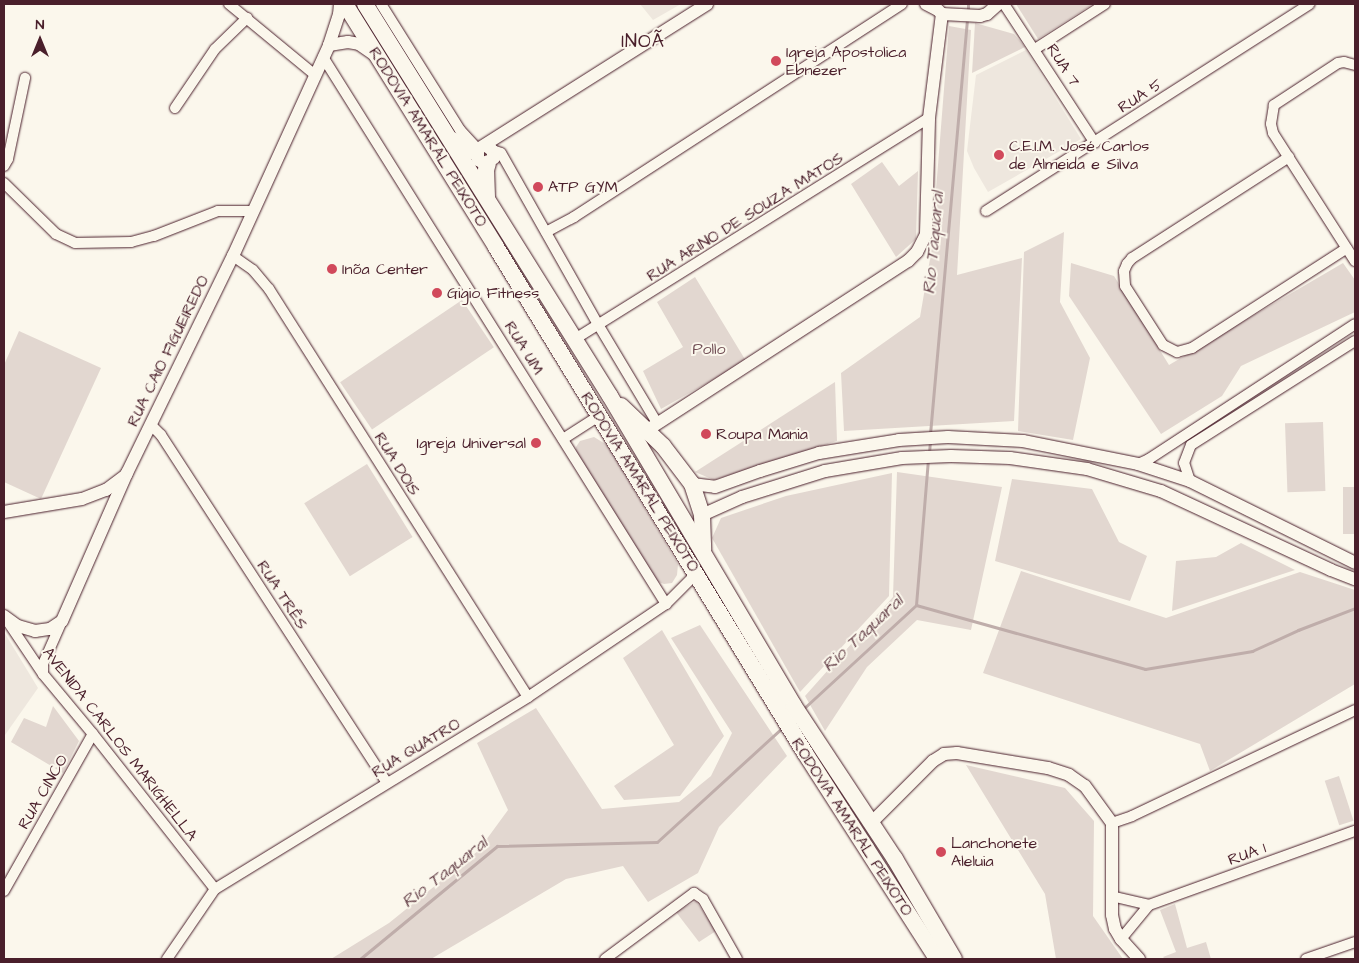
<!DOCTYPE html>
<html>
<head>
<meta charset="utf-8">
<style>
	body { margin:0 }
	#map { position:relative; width:1359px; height:963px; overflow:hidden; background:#fbf7ec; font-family:"Architects Daughter",sans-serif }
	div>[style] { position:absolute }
	.built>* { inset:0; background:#eee7de }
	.green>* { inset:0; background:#e2d7d0; transform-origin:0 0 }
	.stream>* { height:3px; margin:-1.5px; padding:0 1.5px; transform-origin:1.5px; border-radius:1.5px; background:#bfadaa }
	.roads { filter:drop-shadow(0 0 1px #4a1f2b) drop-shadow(0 0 1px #4a1f2b) }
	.minor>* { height:10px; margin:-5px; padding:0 5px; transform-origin:5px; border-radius:5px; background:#fbf7ec }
	.tertiary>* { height:12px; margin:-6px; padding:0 6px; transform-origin:6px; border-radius:6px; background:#fbf7ec }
	.trunk>* { height:16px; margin:-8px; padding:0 8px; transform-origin:8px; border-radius:8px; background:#fbf7ec }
	.dots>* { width:14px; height:14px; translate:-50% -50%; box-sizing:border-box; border:2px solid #fbf7ec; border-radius:50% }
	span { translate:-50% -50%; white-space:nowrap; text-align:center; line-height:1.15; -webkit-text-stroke:4px #fbf7ec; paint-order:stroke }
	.poi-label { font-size:16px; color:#4a1f2b }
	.left { translate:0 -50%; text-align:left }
	.right { translate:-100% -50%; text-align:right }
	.street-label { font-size:16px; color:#4a1f2b }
	.park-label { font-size:16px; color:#704d54 }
	.water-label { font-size:18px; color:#6d4a51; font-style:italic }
	.quarter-label { font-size:19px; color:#4a1f2b; letter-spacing:1px }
	.frame { position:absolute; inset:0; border:5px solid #4a1f2b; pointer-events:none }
	.north { position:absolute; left:15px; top:15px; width:50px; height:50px; -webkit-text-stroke:4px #fbf7ec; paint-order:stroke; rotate:0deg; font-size:14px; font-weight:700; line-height:20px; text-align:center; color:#4a1f2b }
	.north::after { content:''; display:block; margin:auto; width:18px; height:22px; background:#4a1f2b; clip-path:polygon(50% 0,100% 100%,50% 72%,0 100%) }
</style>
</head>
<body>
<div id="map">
	<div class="built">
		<div style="clip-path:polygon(640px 4px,681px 4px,653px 20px)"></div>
		<div style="clip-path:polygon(1026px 50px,1081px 139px,988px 192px,974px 168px,967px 151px,976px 75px)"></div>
		<div style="clip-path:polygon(4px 632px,38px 688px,5px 735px,4px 733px)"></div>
	</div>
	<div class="green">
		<div style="clip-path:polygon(1016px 4px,1093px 4px,1038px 39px)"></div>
		<div style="clip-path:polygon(975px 23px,1014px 34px,1025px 47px,972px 73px)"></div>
		<div style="clip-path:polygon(949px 26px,971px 30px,957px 275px,1022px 258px,1014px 421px,844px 431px,841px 373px,920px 317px,931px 253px)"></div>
		<div style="clip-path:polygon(882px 162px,899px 186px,918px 171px,916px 239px,896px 257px,851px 184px)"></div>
		<div style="clip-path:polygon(1064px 232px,1060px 302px,1090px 358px,1073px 440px,1018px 431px,1024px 252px)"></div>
		<div style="clip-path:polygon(1071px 263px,1114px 276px,1169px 365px,1343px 263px,1355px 280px,1355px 312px,1241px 366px,1222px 396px,1161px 434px,1069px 296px)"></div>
		<div style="clip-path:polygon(695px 277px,746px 361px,661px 409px,643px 371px,683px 347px,657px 302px)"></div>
		<div style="left:462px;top:300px;width:57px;height:147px;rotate:56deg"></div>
		<div style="clip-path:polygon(19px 331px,101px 368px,41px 499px,4px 482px,4px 365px)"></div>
		<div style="clip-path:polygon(835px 382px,837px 441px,714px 480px,695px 472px)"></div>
		<div style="left:1323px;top:422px;width:69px;height:38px;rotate:88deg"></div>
		<div style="clip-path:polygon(594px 437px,607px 445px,678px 564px,677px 575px,672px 583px,664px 584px,653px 580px,575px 457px,576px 447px,580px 441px)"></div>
		<div style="left:367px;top:464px;width:86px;height:74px;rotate:58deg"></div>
		<div style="clip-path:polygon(897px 472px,1002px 487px,971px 630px,917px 620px,867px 667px,825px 731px,805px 696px,893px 597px)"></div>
		<div style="clip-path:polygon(892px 473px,889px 596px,800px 692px,712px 538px,721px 518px,786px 496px)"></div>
		<div style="clip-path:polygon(1012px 479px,1092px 489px,1119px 542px,1147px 556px,1130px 601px,995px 561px)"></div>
		<div style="left:1343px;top:487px;width:12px;height:47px"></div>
		<div style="clip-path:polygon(1241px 543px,1295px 570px,1172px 611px,1176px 561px,1216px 557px)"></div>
		<div style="clip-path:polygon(1021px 571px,1166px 618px,1300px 572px,1355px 590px,1355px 684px,1210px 771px,1200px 744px,983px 673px)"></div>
		<div style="clip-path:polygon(700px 625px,787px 756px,719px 827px,698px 873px,648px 902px,623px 866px,566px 879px,431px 959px,331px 959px,389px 923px,478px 851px,508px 810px,477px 743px,536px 708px,602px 809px,679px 802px,711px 776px,732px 733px,671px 638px)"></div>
		<div style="clip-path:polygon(662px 630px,724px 736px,680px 796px,624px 800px,614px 786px,674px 745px,623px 658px)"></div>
		<div style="clip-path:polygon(53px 706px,79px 741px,63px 773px,11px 742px,24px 718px,46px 727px)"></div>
		<div style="clip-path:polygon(966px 765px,1065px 788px,1094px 821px,1093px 916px,1123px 959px,1056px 959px,1045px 894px)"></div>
		<div style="left:1339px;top:776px;width:47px;height:15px;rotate:72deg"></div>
		<div style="clip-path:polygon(696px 901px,716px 931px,699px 942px,676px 912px)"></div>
		<div style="clip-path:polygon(1175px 904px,1187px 948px,1206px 942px,1211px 959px,1165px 959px,1163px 957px,1176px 952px,1160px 910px)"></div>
	</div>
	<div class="stream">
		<div style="left:968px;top:13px;width:9px;rotate:-90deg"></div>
		<div style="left:930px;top:434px;width:417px;rotate:-84.9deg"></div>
		<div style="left:929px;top:454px;width:14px;rotate:-86deg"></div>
		<div style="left:916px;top:605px;width:238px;rotate:15.6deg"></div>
		<div style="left:1145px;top:669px;width:109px;rotate:-9.5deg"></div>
		<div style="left:1252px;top:651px;width:51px;rotate:-24.5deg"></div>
		<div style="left:1298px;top:630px;width:61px;rotate:-21.1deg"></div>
		<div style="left:803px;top:709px;width:154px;rotate:-42.6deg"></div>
		<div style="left:916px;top:605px;width:145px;rotate:-85.3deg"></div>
		<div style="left:360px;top:959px;width:178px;rotate:-39.5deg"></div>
		<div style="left:497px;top:846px;width:160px;rotate:-1.4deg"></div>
		<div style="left:657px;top:842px;width:172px;rotate:-42.4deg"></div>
	</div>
	<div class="roads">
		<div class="minor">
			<div style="left:229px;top:4px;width:112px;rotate:39.5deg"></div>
			<div style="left:381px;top:4px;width:149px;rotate:57.9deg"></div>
			<div style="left:460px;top:130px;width:23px;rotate:47deg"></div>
			<div style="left:1004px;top:4px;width:166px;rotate:56.8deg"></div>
			<div style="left:1035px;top:49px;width:83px;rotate:-32.7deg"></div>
			<div style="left:323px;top:57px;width:646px;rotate:57.91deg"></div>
			<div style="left:1355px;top:65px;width:11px;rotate:-165deg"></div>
			<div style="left:1344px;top:62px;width:6px;rotate:171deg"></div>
			<div style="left:1338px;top:63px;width:77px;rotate:146.7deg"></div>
			<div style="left:1274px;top:105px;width:19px;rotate:99deg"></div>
			<div style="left:1271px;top:124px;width:9px;rotate:77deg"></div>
			<div style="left:1273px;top:133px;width:152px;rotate:57.4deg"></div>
			<div style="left:175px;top:108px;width:71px;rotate:-55.9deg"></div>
			<div style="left:215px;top:49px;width:45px;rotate:-44.1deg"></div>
			<div style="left:492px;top:150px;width:9px;rotate:18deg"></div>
			<div style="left:501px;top:153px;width:199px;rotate:60.5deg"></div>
			<div style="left:599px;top:326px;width:113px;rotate:59.1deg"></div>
			<div style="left:1289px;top:157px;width:187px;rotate:147.2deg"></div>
			<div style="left:1132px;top:258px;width:8px;rotate:130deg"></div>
			<div style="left:1127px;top:264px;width:8px;rotate:113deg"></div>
			<div style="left:1124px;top:271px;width:15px;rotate:86deg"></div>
			<div style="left:1125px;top:286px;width:70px;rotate:57.2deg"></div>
			<div style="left:1163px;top:345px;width:16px;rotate:27deg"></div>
			<div style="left:1177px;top:352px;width:16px;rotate:-15deg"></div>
			<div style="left:1192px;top:348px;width:184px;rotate:-32.8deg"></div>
			<div style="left:4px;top:166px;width:8px;rotate:-60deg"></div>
			<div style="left:8px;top:159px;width:83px;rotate:-78.1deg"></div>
			<div style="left:4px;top:183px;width:73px;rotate:44.4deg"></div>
			<div style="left:56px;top:234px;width:21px;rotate:25deg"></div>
			<div style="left:75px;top:243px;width:56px;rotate:-1deg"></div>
			<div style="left:131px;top:242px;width:24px;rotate:-15deg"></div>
			<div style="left:154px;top:236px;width:69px;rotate:-21.3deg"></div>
			<div style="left:218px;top:211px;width:35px"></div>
			<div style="left:986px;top:211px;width:384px;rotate:-32.6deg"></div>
			<div style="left:546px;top:232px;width:32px;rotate:-28deg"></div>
			<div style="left:574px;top:217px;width:391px;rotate:-33deg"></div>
			<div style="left:233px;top:256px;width:24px;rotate:35deg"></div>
			<div style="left:253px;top:270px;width:25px;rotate:50deg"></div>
			<div style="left:269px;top:289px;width:483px;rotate:57.6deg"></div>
			<div style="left:575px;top:339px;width:417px;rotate:-32deg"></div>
			<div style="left:151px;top:425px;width:14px;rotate:45deg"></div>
			<div style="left:161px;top:435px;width:415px;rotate:57deg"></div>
			<div style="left:563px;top:439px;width:43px;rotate:-32.6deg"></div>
			<div style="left:1138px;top:464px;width:12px;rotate:-24deg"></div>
			<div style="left:1149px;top:459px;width:246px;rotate:-33.2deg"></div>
			<div style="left:1190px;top:481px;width:19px;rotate:-108deg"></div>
			<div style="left:1184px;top:463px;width:19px;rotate:-69deg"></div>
			<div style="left:1191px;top:445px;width:194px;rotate:-32.4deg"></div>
			<div style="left:6px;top:619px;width:66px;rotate:56.1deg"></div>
			<div style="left:43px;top:674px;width:78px;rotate:50.2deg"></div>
			<div style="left:93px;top:734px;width:197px;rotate:51.8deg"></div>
			<div style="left:43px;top:674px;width:10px;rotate:-90deg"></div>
			<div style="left:43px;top:664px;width:47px;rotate:-66.2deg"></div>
			<div style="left:1112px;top:823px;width:21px;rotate:-19deg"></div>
			<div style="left:1132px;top:816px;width:247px;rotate:-25.4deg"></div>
			<div style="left:4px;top:891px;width:180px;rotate:-60.5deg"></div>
			<div style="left:1111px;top:896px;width:39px;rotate:13deg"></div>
			<div style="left:1149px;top:905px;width:44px;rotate:129.5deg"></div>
			<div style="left:1149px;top:905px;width:219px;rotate:-19.8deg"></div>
			<div style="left:167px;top:959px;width:85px;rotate:-55.6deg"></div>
			<div style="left:215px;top:889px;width:367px;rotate:-31.5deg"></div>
			<div style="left:528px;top:697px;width:166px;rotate:-34deg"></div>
			<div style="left:666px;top:604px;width:42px;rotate:-45deg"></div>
			<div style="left:605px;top:959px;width:111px;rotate:-36.6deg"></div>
			<div style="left:694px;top:893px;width:11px;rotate:34deg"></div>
			<div style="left:703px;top:899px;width:69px;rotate:60.5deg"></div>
			<div style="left:1306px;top:959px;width:52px;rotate:-19.1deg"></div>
		</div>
		<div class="tertiary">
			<div style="left:926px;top:4px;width:13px;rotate:27deg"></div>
			<div style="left:938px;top:10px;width:6px;rotate:45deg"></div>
			<div style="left:942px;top:14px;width:38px;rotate:3deg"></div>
			<div style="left:980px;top:16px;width:7px;rotate:-16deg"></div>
			<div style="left:987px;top:14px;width:15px;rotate:-42deg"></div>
			<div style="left:329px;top:45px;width:19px;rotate:-9deg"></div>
			<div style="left:348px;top:42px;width:11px;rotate:10deg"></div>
			<div style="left:359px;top:44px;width:19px;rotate:35deg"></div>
			<div style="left:486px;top:146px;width:7px;rotate:34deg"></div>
			<div style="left:492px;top:150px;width:8px;rotate:76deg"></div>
			<div style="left:494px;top:158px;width:11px;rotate:146deg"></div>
			<div style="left:485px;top:164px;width:8px;rotate:-150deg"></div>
			<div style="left:478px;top:160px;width:11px;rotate:-90deg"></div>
			<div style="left:478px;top:149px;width:271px;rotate:-32.3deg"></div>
			<div style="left:649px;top:429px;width:309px;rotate:-33deg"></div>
			<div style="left:908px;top:261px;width:13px;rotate:-45deg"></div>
			<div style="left:917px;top:252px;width:20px;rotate:-63deg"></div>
			<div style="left:926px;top:234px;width:116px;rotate:-88.5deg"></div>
			<div style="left:929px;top:118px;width:105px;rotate:-82.9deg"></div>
			<div style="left:692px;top:484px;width:23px;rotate:7deg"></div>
			<div style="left:715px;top:487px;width:48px;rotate:-19.6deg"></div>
			<div style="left:760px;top:471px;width:62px;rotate:-17deg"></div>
			<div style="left:819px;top:453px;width:81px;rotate:-9.2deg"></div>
			<div style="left:899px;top:440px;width:49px;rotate:-3.5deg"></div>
			<div style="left:948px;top:437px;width:75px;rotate:3.1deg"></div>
			<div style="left:1023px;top:441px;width:117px;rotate:11.3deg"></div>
			<div style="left:1138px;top:464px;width:55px;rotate:18.1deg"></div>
			<div style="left:1190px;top:481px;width:184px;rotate:26.4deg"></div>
			<div style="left:4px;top:512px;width:79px;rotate:-9.5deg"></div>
			<div style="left:82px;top:499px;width:26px;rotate:-21deg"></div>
			<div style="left:106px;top:490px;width:25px;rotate:-37deg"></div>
			<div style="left:702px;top:515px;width:44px;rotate:-24.2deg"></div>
			<div style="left:742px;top:497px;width:87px;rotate:-17.4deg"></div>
			<div style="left:825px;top:471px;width:78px;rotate:-9.6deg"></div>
			<div style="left:902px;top:458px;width:49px;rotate:-2.3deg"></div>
			<div style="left:951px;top:456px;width:59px;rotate:1.9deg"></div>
			<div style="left:1010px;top:458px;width:78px;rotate:8.1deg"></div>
			<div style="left:1087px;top:469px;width:77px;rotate:16.6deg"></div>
			<div style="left:1161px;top:491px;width:187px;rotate:24.9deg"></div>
			<div style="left:1331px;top:570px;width:26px;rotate:21deg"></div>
			<div style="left:4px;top:616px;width:17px;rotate:36deg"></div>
			<div style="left:18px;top:626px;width:18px;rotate:16deg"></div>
			<div style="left:35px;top:631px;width:15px;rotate:-8deg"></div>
			<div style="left:50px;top:629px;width:14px;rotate:-34deg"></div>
			<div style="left:62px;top:621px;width:162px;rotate:-66.3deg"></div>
			<div style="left:127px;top:473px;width:242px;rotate:-64deg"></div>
			<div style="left:233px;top:256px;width:232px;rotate:-65.5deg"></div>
			<div style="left:329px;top:45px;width:32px;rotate:-72deg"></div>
			<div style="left:339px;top:15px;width:11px;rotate:-85deg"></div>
			<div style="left:871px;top:823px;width:88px;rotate:-45deg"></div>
			<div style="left:933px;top:761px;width:13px;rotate:-32deg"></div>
			<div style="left:944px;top:754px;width:13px;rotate:-4deg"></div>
			<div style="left:957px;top:753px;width:92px;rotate:9.4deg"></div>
			<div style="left:1048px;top:768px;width:22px;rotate:18deg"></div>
			<div style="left:1069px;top:775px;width:19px;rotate:35deg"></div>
			<div style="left:1085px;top:786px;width:46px;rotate:53.9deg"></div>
			<div style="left:1112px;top:823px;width:92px;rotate:90deg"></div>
			<div style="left:1112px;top:915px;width:14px;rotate:78deg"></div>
			<div style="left:1115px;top:929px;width:12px;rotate:59deg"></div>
			<div style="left:1121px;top:939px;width:27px;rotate:48deg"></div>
		</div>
		<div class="trunk">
			<div style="left:345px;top:4px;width:286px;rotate:58.1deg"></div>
			<div style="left:496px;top:247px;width:593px;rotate:58.59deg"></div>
			<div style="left:805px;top:753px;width:245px;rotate:57.3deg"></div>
			<div style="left:365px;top:4px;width:462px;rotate:58deg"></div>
			<div style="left:610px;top:396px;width:360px;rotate:59.3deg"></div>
			<div style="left:794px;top:706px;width:183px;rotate:56.6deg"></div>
			<div style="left:895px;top:859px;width:116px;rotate:59.5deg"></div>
			<div style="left:452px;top:140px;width:27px;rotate:28deg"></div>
			<div style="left:487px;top:197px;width:27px;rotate:-92deg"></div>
			<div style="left:486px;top:170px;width:7px;rotate:-74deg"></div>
			<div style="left:621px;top:406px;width:58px;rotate:43.6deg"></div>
			<div style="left:663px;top:446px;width:48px;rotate:52.7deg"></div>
			<div style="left:692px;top:484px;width:33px;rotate:72deg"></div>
			<div style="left:702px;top:515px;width:35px;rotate:88deg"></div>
		</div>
	</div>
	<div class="dots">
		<div style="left:776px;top:61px;background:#d1495b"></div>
		<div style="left:999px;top:155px;background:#d1495b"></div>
		<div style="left:538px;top:187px;background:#d1495b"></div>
		<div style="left:332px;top:269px;background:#d1495b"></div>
		<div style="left:437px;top:293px;background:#d1495b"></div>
		<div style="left:706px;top:434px;background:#d1495b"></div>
		<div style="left:536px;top:443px;background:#d1495b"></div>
		<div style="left:941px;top:852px;background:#d1495b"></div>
	</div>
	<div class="poi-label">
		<span class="left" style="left:786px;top:61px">Igreja Apostolica<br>Ebnezer</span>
		<span class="left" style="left:1009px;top:155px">C.E.I.M. José Carlos<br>de Almeida e Silva</span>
		<span class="left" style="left:548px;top:187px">ATP GYM</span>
		<span class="left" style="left:342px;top:269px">Inõa Center</span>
		<span class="left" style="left:447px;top:293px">Gigio Fitness</span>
		<span class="left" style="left:716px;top:434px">Roupa Mania</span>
		<span class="right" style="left:526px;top:443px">Igreja Universal</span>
		<span class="left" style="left:951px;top:852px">Lanchonete<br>Aleluia</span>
	</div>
	<div class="street-label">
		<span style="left:1063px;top:65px;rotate:57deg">RUA 7</span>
		<span style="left:1140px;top:96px;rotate:-33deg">RUA 5</span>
		<span style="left:428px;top:137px;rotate:58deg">RODOVIA AMARAL PEIXOTO</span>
		<span style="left:745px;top:217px;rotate:-32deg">RUA ARINO DE SOUZA MATOS</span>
		<span style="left:524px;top:348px;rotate:58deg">RUA UM</span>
		<span style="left:168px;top:351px;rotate:-64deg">RUA CAIO FIGUEIREDO</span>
		<span style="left:397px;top:464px;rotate:58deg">RUA DOIS</span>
		<span style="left:640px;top:482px;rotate:58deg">RODOVIA AMARAL PEIXOTO</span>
		<span style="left:282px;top:595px;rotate:57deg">RUA TRÊS</span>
		<span style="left:120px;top:744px;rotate:52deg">AVENIDA CARLOS MARIGHELLA</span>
		<span style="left:416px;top:748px;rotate:-31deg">RUA QUATRO</span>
		<span style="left:43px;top:792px;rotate:-60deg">RUA CINCO</span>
		<span style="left:852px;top:827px;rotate:57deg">RODOVIA AMARAL PEIXOTO</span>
		<span style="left:1247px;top:854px;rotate:-20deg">RUA 1</span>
	</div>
	<div class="park-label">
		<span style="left:709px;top:349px">Pollo</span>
	</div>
	<div class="water-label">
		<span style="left:934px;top:243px;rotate:-85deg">Rio Taquaral</span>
		<span style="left:863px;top:634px;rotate:-43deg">Rio Taquaral</span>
		<span style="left:445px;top:873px;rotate:-38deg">Rio Taquaral</span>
	</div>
	<div class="quarter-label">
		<span style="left:643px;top:42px">INOÃ</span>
	</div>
	<div class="frame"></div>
	<div class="north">N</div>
</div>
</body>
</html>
